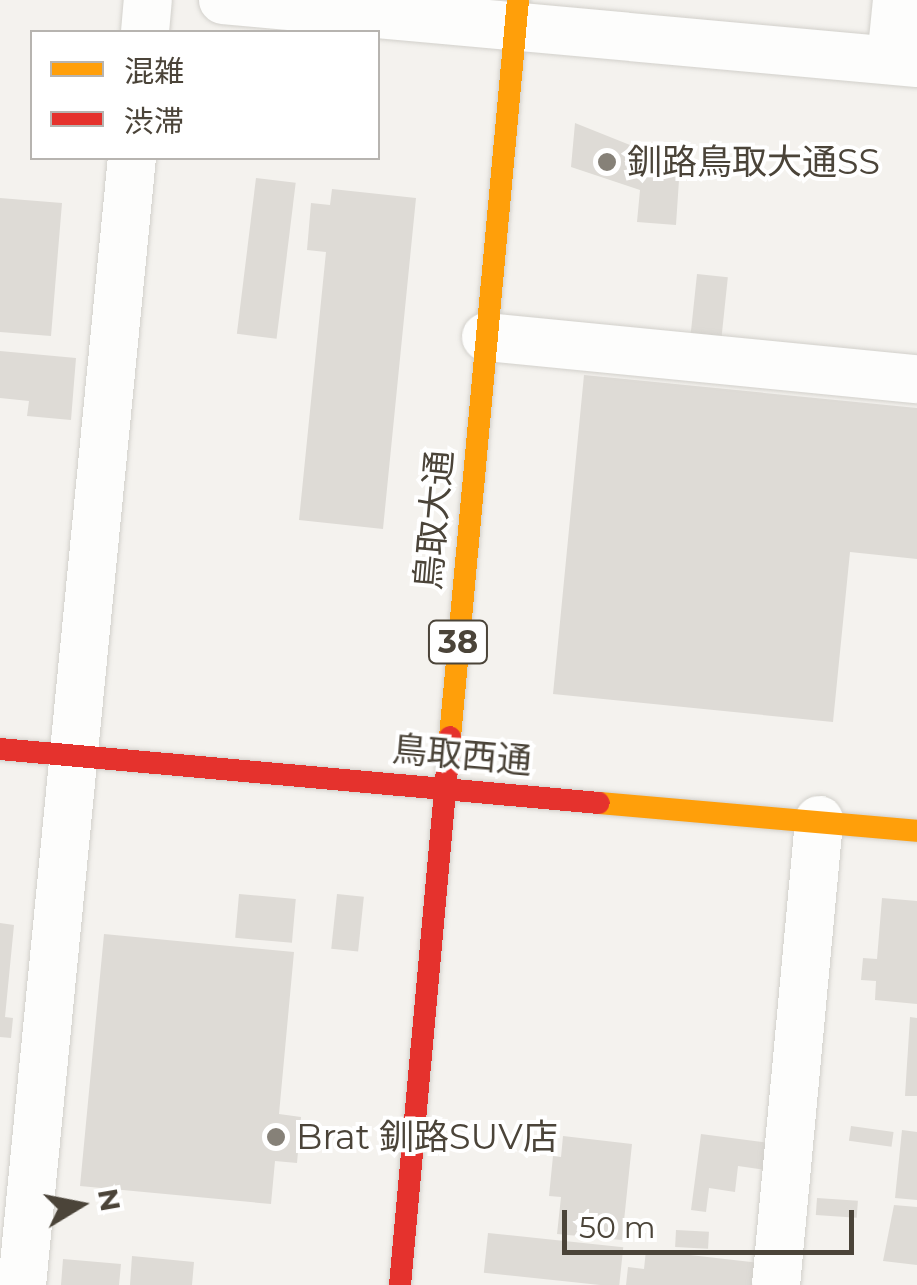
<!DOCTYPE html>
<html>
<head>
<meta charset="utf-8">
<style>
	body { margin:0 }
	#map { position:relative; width:917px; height:1285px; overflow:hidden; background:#f4f2ee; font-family:Montserrat,"Noto Sans JP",sans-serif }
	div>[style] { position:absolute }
	.building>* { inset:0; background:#dedbd6; transform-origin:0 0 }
	.roads { filter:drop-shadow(0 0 2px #d2d0cb) drop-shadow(0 0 2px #d2d0cb) }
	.street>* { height:48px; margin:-24px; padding:0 24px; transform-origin:24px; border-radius:24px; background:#fdfdfc }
	.slow>* { height:22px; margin:-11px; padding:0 11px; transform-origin:11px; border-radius:11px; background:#ff9f0a }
	.jam>* { height:22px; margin:-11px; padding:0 11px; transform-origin:11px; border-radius:11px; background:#e5322d }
	.dots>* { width:28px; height:28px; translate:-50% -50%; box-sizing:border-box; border:5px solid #fff; border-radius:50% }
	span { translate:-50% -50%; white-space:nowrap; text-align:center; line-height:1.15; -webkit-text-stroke:8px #fff; paint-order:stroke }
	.shield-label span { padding:2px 8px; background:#fff; border:2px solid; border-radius:8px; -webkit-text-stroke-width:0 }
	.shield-label { font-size:32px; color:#4b4439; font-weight:700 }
	.poi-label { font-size:35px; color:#4b4439 }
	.left { translate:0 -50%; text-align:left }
	.street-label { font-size:35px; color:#4b4439 }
	.legend { position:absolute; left:30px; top:30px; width:350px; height:130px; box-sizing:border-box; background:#fff; border:2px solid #b7b4b0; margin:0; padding:12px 18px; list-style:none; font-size:30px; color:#4b4439 }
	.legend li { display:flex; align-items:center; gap:20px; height:50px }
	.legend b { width:50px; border:2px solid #b7b4b0 }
	.north { position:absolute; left:30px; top:1155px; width:100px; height:100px; -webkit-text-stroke:8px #fff; paint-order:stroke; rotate:80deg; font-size:28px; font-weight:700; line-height:40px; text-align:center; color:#4b4439 }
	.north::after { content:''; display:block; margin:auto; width:35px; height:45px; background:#4b4439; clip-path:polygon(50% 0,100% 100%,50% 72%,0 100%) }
	.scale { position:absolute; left:562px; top:1210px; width:292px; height:45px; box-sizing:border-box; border:5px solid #4b4439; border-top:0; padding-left:12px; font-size:30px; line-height:35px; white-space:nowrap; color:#4b4439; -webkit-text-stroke:8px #fff; paint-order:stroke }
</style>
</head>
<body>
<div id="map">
	<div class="building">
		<div style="clip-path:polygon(575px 123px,635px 147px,634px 161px,680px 165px,676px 225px,637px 222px,640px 190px,571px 167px)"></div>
		<div style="left:256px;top:178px;width:40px;height:157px;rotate:7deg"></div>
		<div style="clip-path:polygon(332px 189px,416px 198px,383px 529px,299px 520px,326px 252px,307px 250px,311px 203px,330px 205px)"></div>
		<div style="clip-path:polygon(0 198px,62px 203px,51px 336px,0 332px)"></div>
		<div style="left:697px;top:274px;width:31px;height:61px;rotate:6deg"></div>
		<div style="clip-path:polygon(0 351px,76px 358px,71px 420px,27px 416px,29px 401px,0 398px)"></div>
		<div style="clip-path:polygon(584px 375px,917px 408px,917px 559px,850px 552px,833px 722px,553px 694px)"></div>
		<div style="left:239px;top:894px;width:57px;height:44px;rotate:5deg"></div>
		<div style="left:337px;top:894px;width:27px;height:55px;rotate:6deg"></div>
		<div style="clip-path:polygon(882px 898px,917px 901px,917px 1004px,875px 1000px,876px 981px,861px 980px,863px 958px,877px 959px)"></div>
		<div style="clip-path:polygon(0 923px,14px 925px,5px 1017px,13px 1018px,11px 1038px,0 1037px)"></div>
		<div style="clip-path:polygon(104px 934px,294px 952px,279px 1114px,301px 1117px,297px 1163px,275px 1161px,271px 1204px,80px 1186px)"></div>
		<div style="clip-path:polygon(910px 1017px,917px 1018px,917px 1096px,905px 1096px)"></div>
		<div style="left:851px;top:1126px;width:43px;height:15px;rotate:8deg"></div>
		<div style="clip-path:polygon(902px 1130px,917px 1132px,917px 1200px,895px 1198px)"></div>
		<div style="clip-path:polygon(701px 1134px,770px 1143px,766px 1170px,738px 1166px,735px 1192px,709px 1188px,706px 1212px,691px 1210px)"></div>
		<div style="clip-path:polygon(563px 1136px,632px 1144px,622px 1240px,557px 1234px,561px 1197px,549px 1196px,553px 1156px,561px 1157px)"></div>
		<div style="left:817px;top:1198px;width:41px;height:17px;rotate:4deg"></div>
		<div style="clip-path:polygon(894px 1205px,917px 1207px,917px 1265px,883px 1261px)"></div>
		<div style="left:676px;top:1230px;width:33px;height:17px;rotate:3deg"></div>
		<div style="left:488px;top:1233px;width:136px;height:40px;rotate:6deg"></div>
		<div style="clip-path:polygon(646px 1250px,760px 1263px,758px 1285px,626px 1285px,628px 1267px,644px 1269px)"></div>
		<div style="clip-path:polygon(132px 1256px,194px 1262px,192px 1285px,130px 1285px)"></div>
		<div style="clip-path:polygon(63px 1259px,121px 1264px,119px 1285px,61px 1285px)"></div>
	</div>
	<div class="roads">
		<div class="street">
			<div style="left:223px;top:0;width:697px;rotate:5.19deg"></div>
			<div style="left:145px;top:32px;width:32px;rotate:-85deg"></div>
			<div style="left:891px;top:60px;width:60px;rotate:-84.3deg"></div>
			<div style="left:486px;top:337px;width:433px;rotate:5.6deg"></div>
			<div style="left:22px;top:1285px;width:1132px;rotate:-84.43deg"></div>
			<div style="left:776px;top:1285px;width:467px;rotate:-84.7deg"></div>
		</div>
		<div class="slow">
			<div style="left:450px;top:737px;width:740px;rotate:-84.73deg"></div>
			<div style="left:599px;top:803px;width:319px;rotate:5deg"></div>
		</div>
		<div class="jam">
			<div style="left:0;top:749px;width:601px;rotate:5.15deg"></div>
			<div style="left:400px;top:1285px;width:550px;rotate:-84.79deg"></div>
		</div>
	</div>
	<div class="dots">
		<div style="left:607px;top:162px;background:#868178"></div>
		<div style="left:276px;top:1137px;background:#868178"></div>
	</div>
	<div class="shield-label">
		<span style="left:458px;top:642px">38</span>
	</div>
	<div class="poi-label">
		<span class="left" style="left:627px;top:162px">釧路鳥取大通SS</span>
		<span class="left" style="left:296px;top:1137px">Brat 釧路SUV店</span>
	</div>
	<div class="street-label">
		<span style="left:434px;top:520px;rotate:-85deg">鳥取大通</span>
		<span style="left:462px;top:755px;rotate:5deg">鳥取西通</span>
	</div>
	<ul class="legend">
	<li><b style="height:12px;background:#ff9f0a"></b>混雑</li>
	<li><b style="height:12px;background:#e5322d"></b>渋滞</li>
	</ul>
	<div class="north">N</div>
	<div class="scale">50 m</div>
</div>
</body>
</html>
